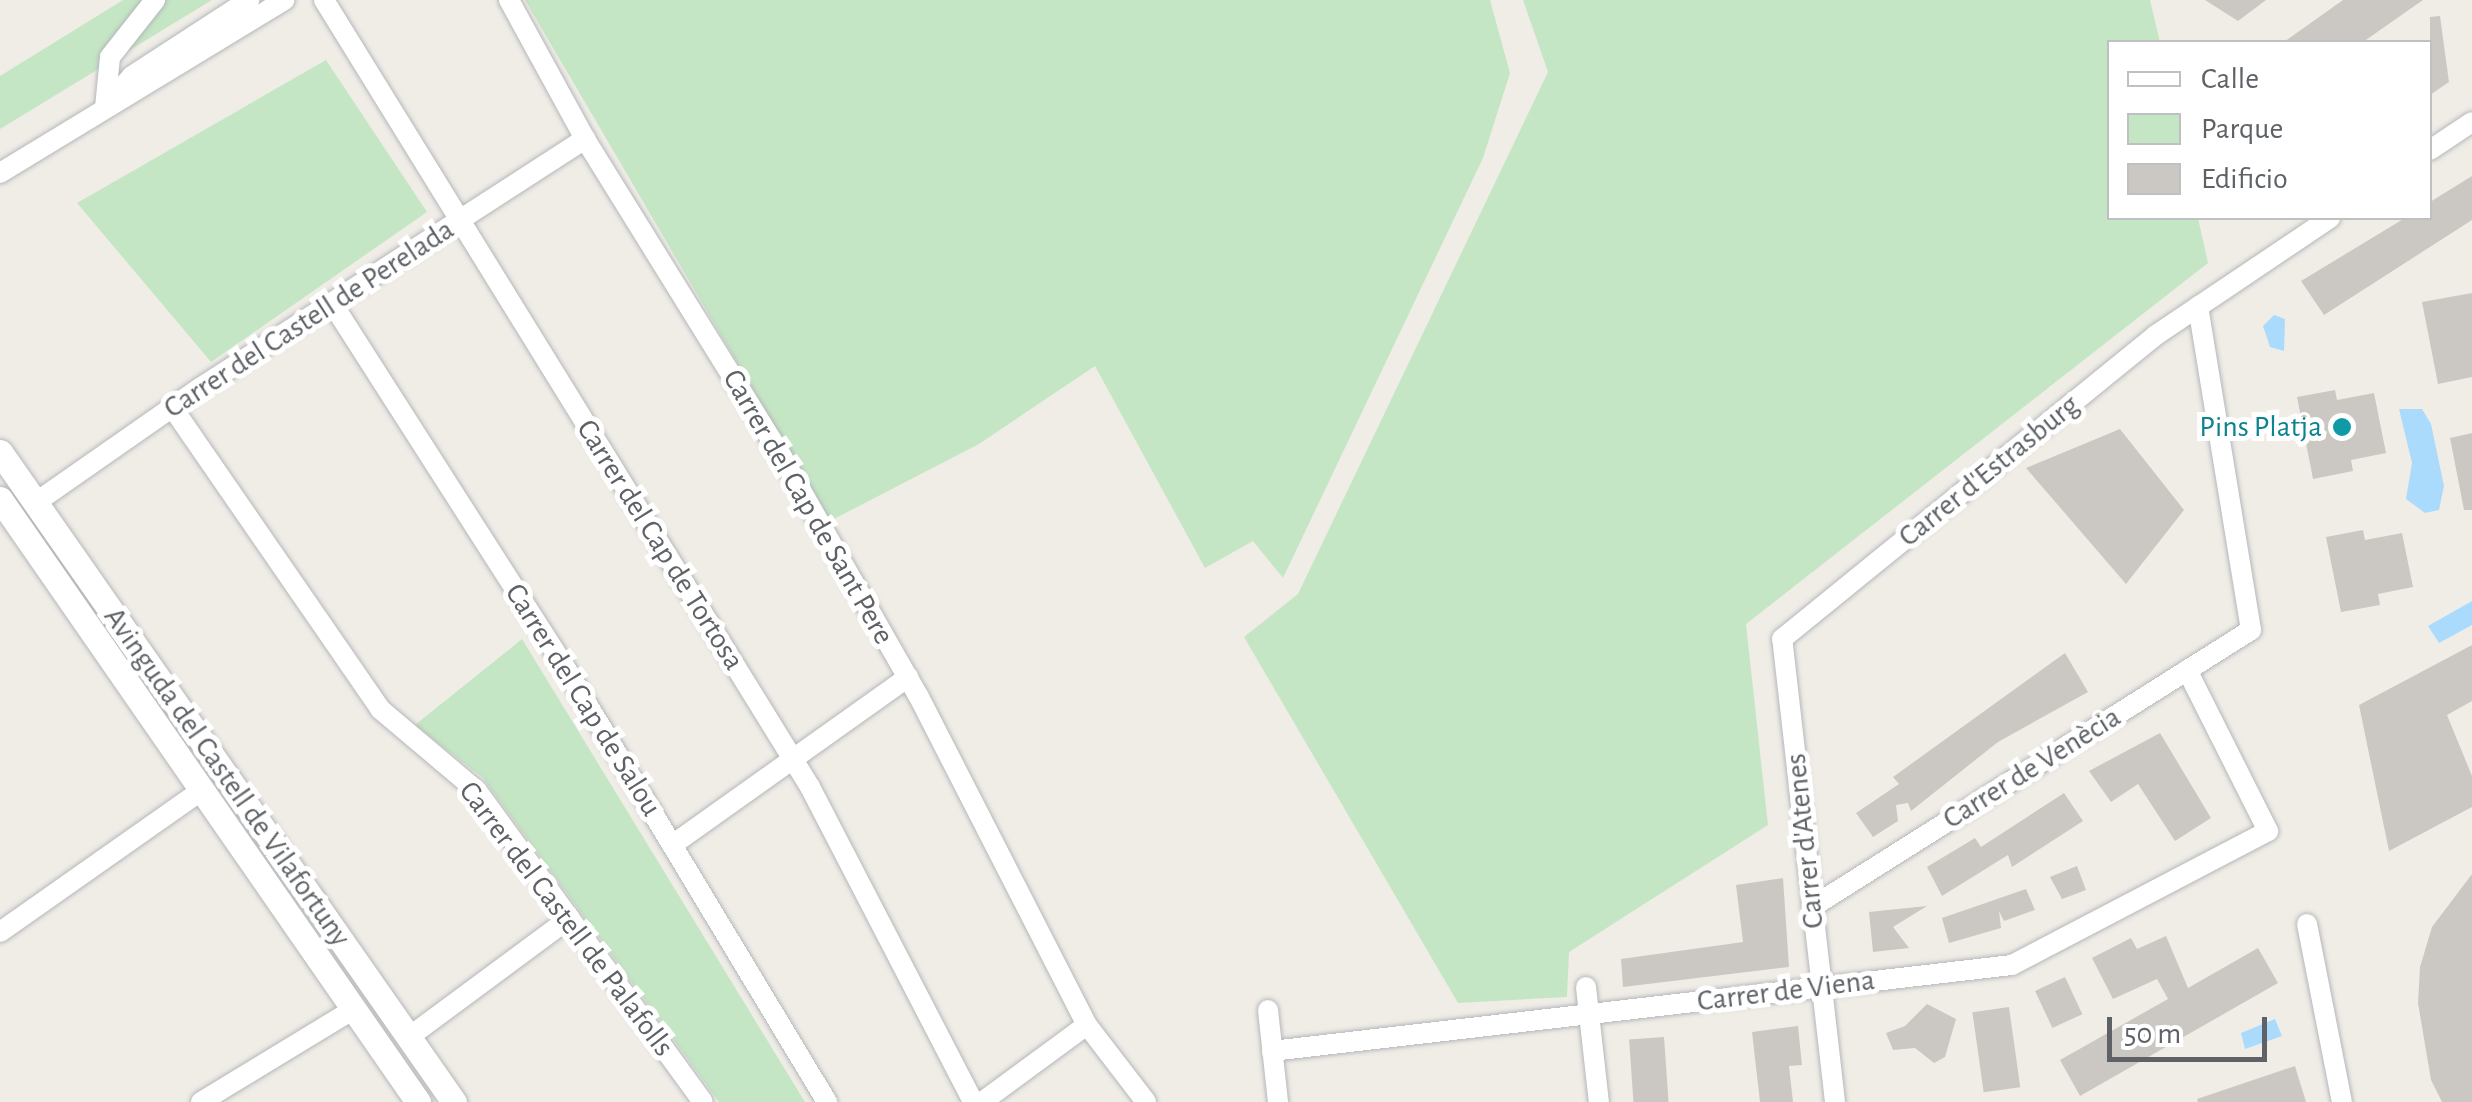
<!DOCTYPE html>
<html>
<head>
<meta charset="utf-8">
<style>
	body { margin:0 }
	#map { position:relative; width:2472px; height:1102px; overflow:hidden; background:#f0ede7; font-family:"Alegreya Sans",sans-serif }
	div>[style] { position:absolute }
	.green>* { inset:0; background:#c5e6c4 }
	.water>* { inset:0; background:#abdbfc }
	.building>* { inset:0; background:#cbc8c4; transform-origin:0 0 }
	.roads { filter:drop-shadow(0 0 2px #b4b7ba) drop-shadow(0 0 2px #b4b7ba) }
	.minor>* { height:20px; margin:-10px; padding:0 10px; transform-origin:10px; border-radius:10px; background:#fff }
	.tertiary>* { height:25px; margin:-12.5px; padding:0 12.5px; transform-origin:12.5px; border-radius:12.5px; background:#fff }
	.dots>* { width:28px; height:28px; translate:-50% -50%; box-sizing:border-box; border:5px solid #fff; border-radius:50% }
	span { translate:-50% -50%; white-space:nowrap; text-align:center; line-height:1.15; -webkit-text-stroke:10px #fff; paint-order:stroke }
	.street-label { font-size:30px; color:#5e6266 }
	.culture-label { font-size:30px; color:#0d838f }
	.right { translate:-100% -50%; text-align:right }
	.legend { position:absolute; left:2107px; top:40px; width:325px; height:180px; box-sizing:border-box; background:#fff; border:2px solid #bfc0c2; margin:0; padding:12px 18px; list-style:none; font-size:30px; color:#5e6266 }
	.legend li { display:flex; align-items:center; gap:20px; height:50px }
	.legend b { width:50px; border:2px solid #bfc0c2 }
	.scale { position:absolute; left:2107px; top:1017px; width:160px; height:45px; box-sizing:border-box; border:5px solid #5e6266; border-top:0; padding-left:12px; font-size:30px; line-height:35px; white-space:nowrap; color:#5e6266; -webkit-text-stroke:8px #fff; paint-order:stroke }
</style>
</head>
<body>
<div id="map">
	<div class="green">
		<div style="clip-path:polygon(123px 0,212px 0,0 129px,0 76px)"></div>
		<div style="clip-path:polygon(525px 0,1490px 0,1510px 73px,1483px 158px,1283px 578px,1253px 541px,1205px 568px,1095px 366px,979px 444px,830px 521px)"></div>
		<div style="clip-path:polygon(1523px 0,2150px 0,2160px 42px,2110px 42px,2110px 218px,2198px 218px,2208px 263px,1746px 624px,1768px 825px,1569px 952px,1567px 997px,1458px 1003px,1244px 637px,1298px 594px,1548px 72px)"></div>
		<div style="clip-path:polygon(326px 60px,427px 212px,211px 362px,77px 203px)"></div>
		<div style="clip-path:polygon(522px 639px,805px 1102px,719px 1102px,483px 778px,415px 725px)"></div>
	</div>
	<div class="water">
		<div style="clip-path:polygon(2274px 315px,2285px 319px,2284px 351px,2270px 347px,2263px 326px)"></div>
		<div style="clip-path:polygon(2399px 409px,2422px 409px,2431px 424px,2444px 486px,2439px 510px,2425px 513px,2406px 499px,2412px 463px)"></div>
		<div style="clip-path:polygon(2472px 601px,2472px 625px,2439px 643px,2428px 626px)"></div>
		<div style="clip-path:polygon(2275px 1019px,2282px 1036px,2245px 1049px,2241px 1033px)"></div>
	</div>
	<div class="building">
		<div style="clip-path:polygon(2205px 0,2266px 0,2238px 21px)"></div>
		<div style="clip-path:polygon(2343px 0,2423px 0,2363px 42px,2284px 42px)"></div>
		<div style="clip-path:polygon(2440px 16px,2449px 82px,2430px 95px,2430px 17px)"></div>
		<div style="clip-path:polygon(2472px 176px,2472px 220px,2324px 315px,2301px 281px,2405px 218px,2430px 218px,2430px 202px)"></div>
		<div style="clip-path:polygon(2472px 293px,2472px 377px,2438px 384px,2422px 302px)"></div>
		<div style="clip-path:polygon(2335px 390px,2337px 400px,2374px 393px,2386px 453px,2351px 460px,2353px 471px,2313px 479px,2297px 397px)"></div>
		<div style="clip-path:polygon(2120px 429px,2184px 510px,2126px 584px,2026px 468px)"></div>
		<div style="clip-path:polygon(2472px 433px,2472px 510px,2464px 510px,2450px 438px)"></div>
		<div style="clip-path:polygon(2363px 530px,2365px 540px,2402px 533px,2413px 587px,2378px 594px,2380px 605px,2341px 612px,2326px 537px)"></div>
		<div style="clip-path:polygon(2472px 645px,2472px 701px,2447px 715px,2472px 776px,2472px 807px,2389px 851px,2359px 705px)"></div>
		<div style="clip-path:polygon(2065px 653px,2088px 692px,1998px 742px,1911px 811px,1908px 803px,1896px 805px,1898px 821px,1873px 837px,1856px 813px,1899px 784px,1893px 777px)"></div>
		<div style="clip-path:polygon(2160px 733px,2211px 818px,2175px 841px,2138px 784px,2111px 802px,2089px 771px)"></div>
		<div style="clip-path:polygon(2064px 793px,2083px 821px,2012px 867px,2008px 855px,1942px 896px,1927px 867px,1975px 838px,1981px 847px)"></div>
		<div style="clip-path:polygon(2077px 866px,2086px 890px,2062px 899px,2050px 877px)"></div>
		<div style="clip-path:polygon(2472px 874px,2472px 1102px,2442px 1102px,2431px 1080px,2418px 1003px,2420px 967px,2432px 927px)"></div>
		<div style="clip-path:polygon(1783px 878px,1789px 967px,1623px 987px,1621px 959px,1743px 942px,1736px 885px)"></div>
		<div style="clip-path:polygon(2026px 889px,2035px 910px,2004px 921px,1999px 911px,2001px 928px,1949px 943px,1942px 918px)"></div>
		<div style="clip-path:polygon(1927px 906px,1893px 927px,1909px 948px,1873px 952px,1869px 912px)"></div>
		<div style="clip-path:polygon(2166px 936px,2188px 988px,2258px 948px,2278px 983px,2080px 1096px,2060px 1060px,2168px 999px,2157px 979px,2113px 999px,2092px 958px,2131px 938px,2137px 949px)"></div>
		<div style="left:2065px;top:977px;width:41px;height:33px;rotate:65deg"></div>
		<div style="clip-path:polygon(1927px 1004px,1956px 1019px,1945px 1057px,1934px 1063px,1915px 1048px,1893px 1050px,1886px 1033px,1905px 1026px)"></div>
		<div style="left:2009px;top:1007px;width:81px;height:37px;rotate:82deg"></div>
		<div style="clip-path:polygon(1798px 1026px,1802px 1065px,1789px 1066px,1793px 1102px,1760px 1102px,1752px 1032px)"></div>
		<div style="left:1664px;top:1037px;width:65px;height:35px;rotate:86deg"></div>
		<div style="clip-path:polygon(2295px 1066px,2306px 1102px,2198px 1102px,2197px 1099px)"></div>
	</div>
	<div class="roads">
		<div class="minor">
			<div style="left:324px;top:0;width:925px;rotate:58.3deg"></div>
			<div style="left:810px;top:787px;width:355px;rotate:62.6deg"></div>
			<div style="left:509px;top:0;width:158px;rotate:61.3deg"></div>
			<div style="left:585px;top:139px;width:374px;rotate:58.2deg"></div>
			<div style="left:782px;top:457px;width:274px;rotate:60.3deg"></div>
			<div style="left:918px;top:695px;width:371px;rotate:62.9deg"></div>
			<div style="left:1087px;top:1025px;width:97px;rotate:52.5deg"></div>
			<div style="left:112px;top:99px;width:30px;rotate:-49deg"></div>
			<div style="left:132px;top:76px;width:140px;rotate:-33deg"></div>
			<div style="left:105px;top:108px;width:51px;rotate:-84.4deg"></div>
			<div style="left:110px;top:57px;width:73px;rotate:-51.7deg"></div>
			<div style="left:2430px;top:150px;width:50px;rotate:-33.7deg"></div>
			<div style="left:0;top:173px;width:333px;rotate:-31.3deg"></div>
			<div style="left:332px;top:303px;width:434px;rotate:57.4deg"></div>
			<div style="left:566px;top:669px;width:506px;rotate:58.92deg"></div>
			<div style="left:172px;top:407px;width:367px;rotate:55.4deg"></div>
			<div style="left:380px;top:709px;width:127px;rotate:40.2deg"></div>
			<div style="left:477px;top:791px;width:384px;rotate:54deg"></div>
			<div style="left:35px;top:503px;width:201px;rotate:-34.9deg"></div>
			<div style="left:200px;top:388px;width:459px;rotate:-32.9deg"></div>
			<div style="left:672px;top:845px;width:290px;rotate:-35.4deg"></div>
			<div style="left:1812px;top:907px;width:519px;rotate:-32.25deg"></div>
			<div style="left:2251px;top:630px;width:328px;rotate:-99.3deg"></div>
			<div style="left:2307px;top:924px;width:181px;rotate:78.9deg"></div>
			<div style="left:0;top:932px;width:243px;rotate:-35.1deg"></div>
			<div style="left:1586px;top:987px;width:116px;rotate:83.6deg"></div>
			<div style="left:1268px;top:1010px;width:93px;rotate:83.8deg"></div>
			<div style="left:409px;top:1037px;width:200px;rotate:-36.5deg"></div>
			<div style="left:1272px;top:1051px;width:745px;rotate:-6.63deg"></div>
			<div style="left:2012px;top:965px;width:289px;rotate:-27.6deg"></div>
			<div style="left:2268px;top:831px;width:180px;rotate:-116.7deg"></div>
			<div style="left:201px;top:1102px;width:179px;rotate:-31.3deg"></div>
			<div style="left:982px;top:1102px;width:130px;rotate:-36.3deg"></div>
			<div style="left:1835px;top:1102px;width:466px;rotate:-96.5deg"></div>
			<div style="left:1782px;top:639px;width:482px;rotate:-39.1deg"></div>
			<div style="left:2156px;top:335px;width:210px;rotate:-33.9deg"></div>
		</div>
		<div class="tertiary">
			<div style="left:0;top:452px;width:793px;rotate:55.07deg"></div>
			<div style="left:0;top:499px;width:734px;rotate:55.27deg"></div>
		</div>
	</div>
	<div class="dots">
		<div style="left:2342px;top:427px;background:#0f9aa8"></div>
	</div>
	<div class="street-label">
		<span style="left:309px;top:319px;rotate:-33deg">Carrer del Castell de Perelada</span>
		<span style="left:1989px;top:471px;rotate:-39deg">Carrer d'Estrasburg</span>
		<span style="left:808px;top:507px;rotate:60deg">Carrer del Cap de Sant Pere</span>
		<span style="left:660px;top:545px;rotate:58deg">Carrer del Cap de Tortosa</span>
		<span style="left:583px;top:700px;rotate:58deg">Carrer del Cap de Salou</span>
		<span style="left:2032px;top:768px;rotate:-32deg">Carrer de Venècia</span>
		<span style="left:227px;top:777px;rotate:55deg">Avinguda del Castell de Vilafortuny</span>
		<span style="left:1805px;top:841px;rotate:-96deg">Carrer d'Atenes</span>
		<span style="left:566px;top:919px;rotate:53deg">Carrer del Castell de Palafolls</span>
		<span style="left:1786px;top:991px;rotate:-7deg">Carrer de Viena</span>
	</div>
	<div class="culture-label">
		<span class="right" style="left:2322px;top:427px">Pins Platja</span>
	</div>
	<ul class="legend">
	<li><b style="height:12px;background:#fff"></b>Calle</li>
	<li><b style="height:28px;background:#c5e6c4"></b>Parque</li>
	<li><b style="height:28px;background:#cbc8c4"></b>Edificio</li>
	</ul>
	<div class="scale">50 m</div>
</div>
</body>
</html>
